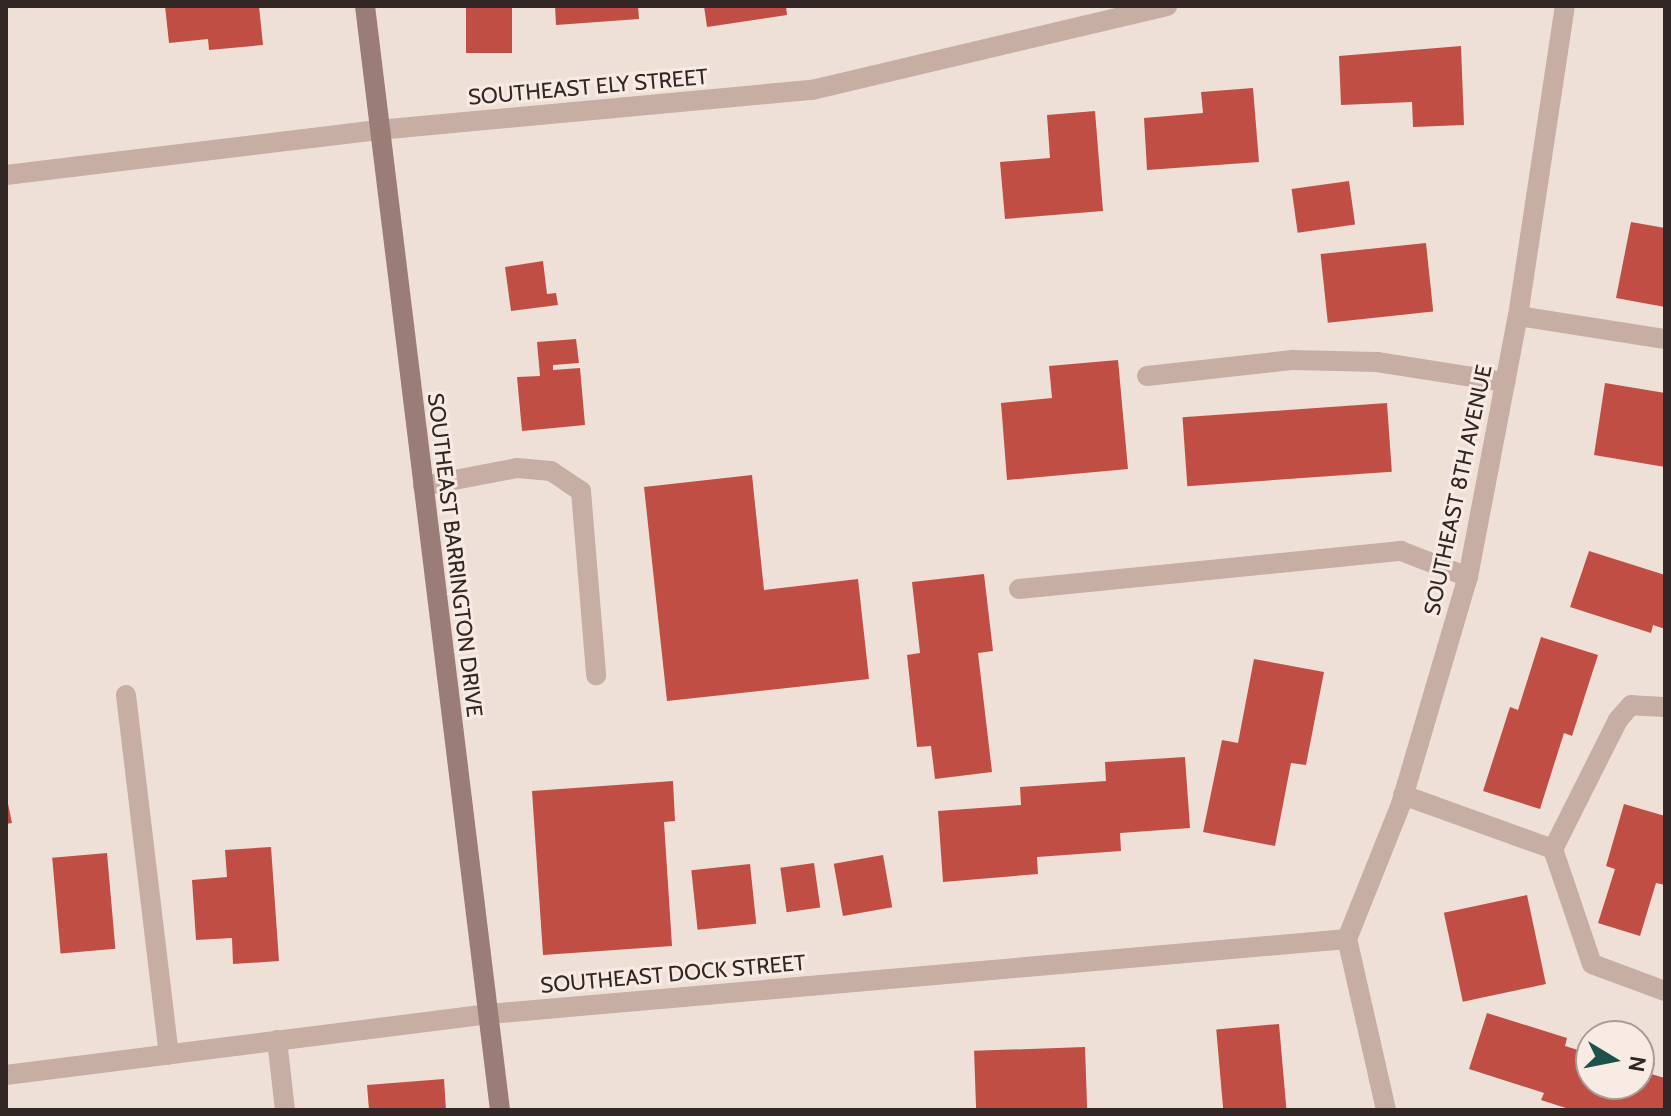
<!DOCTYPE html>
<html>
<head>
<meta charset="utf-8">
<style>
	body { margin:0 }
	#map { position:relative; width:1671px; height:1116px; overflow:hidden; background:#efe0d7; font-family:Cabin,sans-serif }
	div>[style] { position:absolute }
	.building>* { inset:0; background:#c04e44; transform-origin:0 0 }
	.lane>* { height:20px; margin:-10px; padding:0 10px; transform-origin:10px; border-radius:10px; background:#c6aea4 }
	.street>* { height:20px; margin:-10px; padding:0 10px; transform-origin:10px; border-radius:10px; background:#c6aea4 }
	.secondary>* { height:20px; margin:-10px; padding:0 10px; transform-origin:10px; border-radius:10px; background:#9a7d76 }
	span { translate:-50% -50%; white-space:nowrap; text-align:center; line-height:1.15; -webkit-text-stroke:6px #f7ebe3; paint-order:stroke }
	.street-label { font-size:22px; color:#322725 }
	.frame { position:absolute; inset:0; border:8px solid #322725; pointer-events:none }
	.north { position:absolute; left:1575px; top:1020px; width:80px; height:80px; box-sizing:border-box; background:#f7ebe3; border:2px solid #a89d97; border-radius:50%; rotate:100deg; font-size:22px; font-weight:700; line-height:32px; text-align:center; color:#322725 }
	.north::after { content:''; display:block; margin:auto; width:28px; height:36px; background:#1d514c; clip-path:polygon(50% 0,100% 100%,50% 72%,0 100%) }
</style>
</head>
<body>
<div id="map">
	<div class="building">
		<div style="clip-path:polygon(165px 6px,259px 6px,263px 45px,209px 50px,208px 39px,169px 43px)"></div>
		<div style="left:466px;top:6px;width:46px;height:47px"></div>
		<div style="clip-path:polygon(555px 6px,638px 6px,639px 19px,556px 25px)"></div>
		<div style="clip-path:polygon(704px 6px,786px 6px,787px 15px,707px 27px)"></div>
		<div style="clip-path:polygon(1461px 46px,1464px 125px,1413px 127px,1412px 102px,1341px 105px,1339px 56px)"></div>
		<div style="clip-path:polygon(1253px 88px,1259px 162px,1147px 170px,1144px 118px,1203px 113px,1201px 92px)"></div>
		<div style="clip-path:polygon(1095px 111px,1103px 211px,1005px 219px,1000px 162px,1050px 158px,1047px 115px)"></div>
		<div style="left:1349px;top:181px;width:44px;height:58px;rotate:82deg"></div>
		<div style="clip-path:polygon(1631px 222px,1665px 228px,1665px 307px,1616px 298px)"></div>
		<div style="left:1426px;top:243px;width:69px;height:106px;rotate:84deg"></div>
		<div style="clip-path:polygon(543px 261px,547px 294px,556px 293px,558px 305px,511px 311px,505px 267px)"></div>
		<div style="clip-path:polygon(576px 339px,579px 363px,553px 365px,553px 370px,580px 368px,585px 425px,522px 431px,517px 377px,540px 376px,537px 342px)"></div>
		<div style="clip-path:polygon(1118px 360px,1128px 469px,1007px 480px,1001px 403px,1052px 398px,1049px 366px)"></div>
		<div style="clip-path:polygon(1605px 383px,1665px 393px,1665px 467px,1594px 455px)"></div>
		<div style="left:1387px;top:403px;width:69px;height:205px;rotate:86deg"></div>
		<div style="clip-path:polygon(752px 475px,764px 590px,858px 579px,869px 679px,667px 701px,644px 487px)"></div>
		<div style="clip-path:polygon(1589px 551px,1665px 575px,1665px 629px,1653px 625px,1651px 633px,1570px 607px)"></div>
		<div style="clip-path:polygon(984px 574px,993px 651px,978px 653px,992px 772px,935px 779px,931px 746px,917px 747px,907px 655px,920px 653px,912px 582px)"></div>
		<div style="clip-path:polygon(1541px 637px,1598px 655px,1572px 736px,1564px 733px,1540px 809px,1483px 791px,1510px 707px,1518px 710px)"></div>
		<div style="clip-path:polygon(1254px 659px,1324px 672px,1306px 765px,1291px 763px,1275px 846px,1203px 832px,1222px 740px,1238px 743px)"></div>
		<div style="clip-path:polygon(1185px 757px,1190px 828px,1120px 833px,1121px 851px,1037px 857px,1038px 874px,943px 882px,938px 811px,1021px 805px,1020px 787px,1106px 781px,1105px 762px)"></div>
		<div style="clip-path:polygon(673px 781px,675px 821px,664px 822px,672px 946px,543px 955px,532px 791px)"></div>
		<div style="clip-path:polygon(6px 794px,12px 823px,6px 824px)"></div>
		<div style="clip-path:polygon(1624px 804px,1665px 816px,1665px 885px,1656px 883px,1640px 936px,1598px 923px,1615px 869px,1606px 866px)"></div>
		<div style="clip-path:polygon(271px 847px,279px 961px,233px 964px,232px 938px,196px 940px,192px 880px,227px 877px,225px 850px)"></div>
		<div style="left:107px;top:853px;width:96px;height:55px;rotate:85deg"></div>
		<div style="left:883px;top:855px;width:53px;height:50px;rotate:80deg"></div>
		<div style="left:814px;top:863px;width:45px;height:34px;rotate:82deg"></div>
		<div style="left:750px;top:864px;width:60px;height:59px;rotate:84deg"></div>
		<div style="left:1527px;top:895px;width:91px;height:85px;rotate:78deg"></div>
		<div style="clip-path:polygon(1487px 1013px,1567px 1038px,1565px 1046px,1591px 1054px,1591px 1084px,1639px 1084px,1639px 1059px,1655px 1063px,1651px 1074px,1665px 1078px,1665px 1110px,1572px 1110px,1541px 1100px,1544px 1093px,1469px 1069px)"></div>
		<div style="left:1279px;top:1024px;width:86px;height:63px;rotate:85deg"></div>
		<div style="left:1085px;top:1047px;width:63px;height:111px;rotate:88deg"></div>
		<div style="clip-path:polygon(444px 1079px,446px 1110px,369px 1110px,367px 1085px)"></div>
	</div>
	<div class="lane">
		<div style="left:1518px;top:316px;width:149px;rotate:8.9deg"></div>
		<div style="left:1147px;top:376px;width:147px;rotate:-6.3deg"></div>
		<div style="left:1293px;top:360px;width:84px;rotate:1.4deg"></div>
		<div style="left:1377px;top:362px;width:130px;rotate:8.9deg"></div>
		<div style="left:423px;top:486px;width:96px;rotate:-10.8deg"></div>
		<div style="left:517px;top:468px;width:34px;rotate:5deg"></div>
		<div style="left:551px;top:471px;width:36px;rotate:34deg"></div>
		<div style="left:581px;top:491px;width:185px;rotate:85.3deg"></div>
		<div style="left:1019px;top:589px;width:384px;rotate:-5.7deg"></div>
		<div style="left:1401px;top:551px;width:72px;rotate:21.2deg"></div>
		<div style="left:126px;top:695px;width:362px;rotate:83.2deg"></div>
		<div style="left:1665px;top:707px;width:34px;rotate:-177deg"></div>
		<div style="left:1631px;top:705px;width:20px;rotate:131deg"></div>
		<div style="left:1618px;top:720px;width:144px;rotate:116.7deg"></div>
		<div style="left:1553px;top:849px;width:121px;rotate:71.3deg"></div>
		<div style="left:1592px;top:964px;width:78px;rotate:20.3deg"></div>
		<div style="left:1403px;top:795px;width:159px;rotate:19.8deg"></div>
		<div style="left:277px;top:1040px;width:70px;rotate:83.5deg"></div>
	</div>
	<div class="street">
		<div style="left:6px;top:175px;width:375px;rotate:-6.9deg"></div>
		<div style="left:378px;top:130px;width:436px;rotate:-5.3deg"></div>
		<div style="left:812px;top:90px;width:365px;rotate:-13.3deg"></div>
		<div style="left:6px;top:1075px;width:487px;rotate:-7.2deg"></div>
		<div style="left:489px;top:1014px;width:861px;rotate:-5deg"></div>
		<div style="left:1386px;top:1110px;width:175px;rotate:-102.8deg"></div>
		<div style="left:1347px;top:939px;width:145px;rotate:-68.2deg"></div>
		<div style="left:1401px;top:804px;width:237px;rotate:-73.6deg"></div>
		<div style="left:1468px;top:577px;width:266px;rotate:-79.2deg"></div>
		<div style="left:1518px;top:316px;width:314px;rotate:-81.4deg"></div>
	</div>
	<div class="secondary">
		<div style="left:365px;top:6px;width:1112px;rotate:83.03deg"></div>
	</div>
	<div class="street-label">
		<span style="left:588px;top:87px;rotate:-5deg">SOUTHEAST ELY STREET</span>
		<span style="left:1458px;top:490px;rotate:-78deg">SOUTHEAST 8TH AVENUE</span>
		<span style="left:455px;top:555px;rotate:83deg">SOUTHEAST BARRINGTON DRIVE</span>
		<span style="left:673px;top:974px;rotate:-5deg">SOUTHEAST DOCK STREET</span>
	</div>
	<div class="frame"></div>
	<div class="north">N</div>
</div>
</body>
</html>
